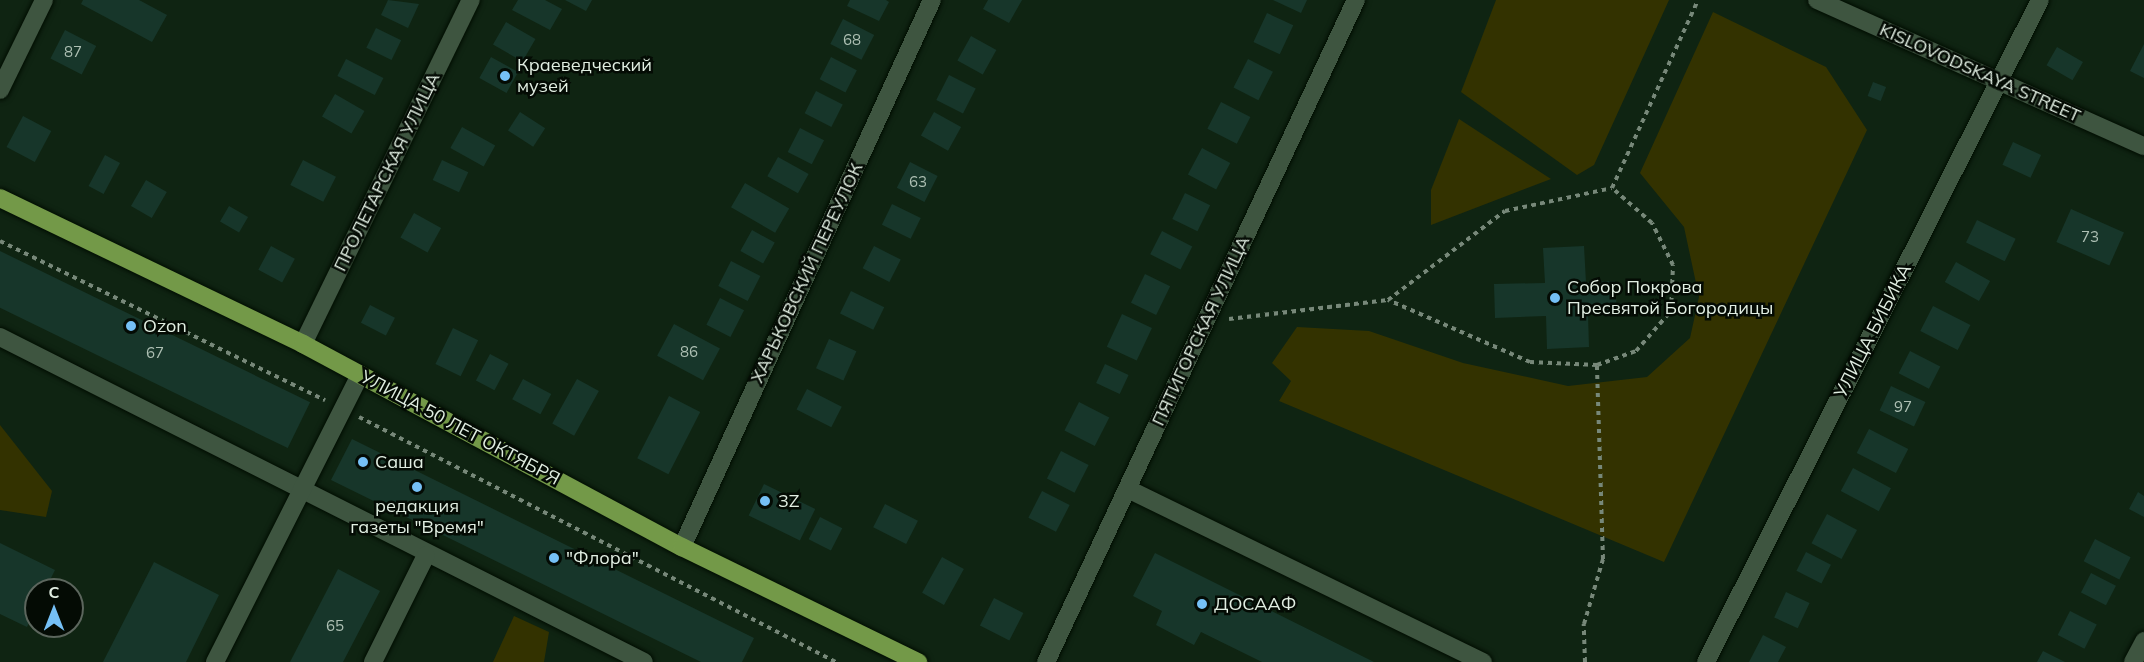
<!DOCTYPE html>
<html>
<head>
<meta charset="utf-8">
<style>
	body { margin:0 }
	#map { position:relative; width:2144px; height:662px; overflow:hidden; background:#0f2412; font-family:Mulish,sans-serif }
	div>[style] { position:absolute }
	.green>* { inset:0; background:#333200 }
	.building>* { inset:0; background:#17362a; transform-origin:0 0 }
	.path>* { height:4px; margin-top:-2px; transform-origin:0; background:repeating-linear-gradient(90deg,#778879 0 4.5px,transparent 0 9px) }
	.roads { filter:drop-shadow(0 0 2px #000d01) drop-shadow(0 0 2px #000d01) }
	.minor>* { height:18px; margin:-9px; padding:0 9px; transform-origin:9px; border-radius:9px; background:#3e5540 }
	.major>* { height:18px; margin:-9px; padding:0 9px; transform-origin:9px; border-radius:9px; background:#739948 }
	.dots>* { width:16px; height:16px; translate:-50% -50%; box-sizing:border-box; border:3px solid #040b04; border-radius:50% }
	span { translate:-50% -50%; white-space:nowrap; text-align:center; line-height:1.15; -webkit-text-stroke:5px #040b04; paint-order:stroke }
	.number-label { font-size:15px; color:#aec0b4 }
	.number-label span { -webkit-text-stroke-width:0 }
	.poi-label { font-size:18px; color:#e1eee2 }
	.left { translate:0 -50%; text-align:left }
	.street-label { font-size:18px; color:#e1eee2 }
	.north { position:absolute; left:24px; top:578px; width:60px; height:60px; box-sizing:border-box; background:#040b04; border:2px solid #5c665d; border-radius:50%; rotate:0deg; font-size:16px; font-weight:700; line-height:24px; text-align:center; color:#e1eee2 }
	.north::after { content:''; display:block; margin:auto; width:21px; height:27px; background:#75c0f6; clip-path:polygon(50% 0,100% 100%,50% 72%,0 100%) }
</style>
</head>
<body>
<div id="map">
	<div class="green">
		<div style="clip-path:polygon(1496px 0,1669px 0,1594px 165px,1577px 175px,1461px 92px)"></div>
		<div style="clip-path:polygon(1713px 12px,1826px 67px,1867px 130px,1664px 562px,1279px 401px,1291px 381px,1272px 363px,1297px 327px,1369px 331px,1463px 363px,1568px 386px,1647px 377px,1690px 338px,1699px 297px,1684px 227px,1640px 173px)"></div>
		<div style="clip-path:polygon(1459px 119px,1551px 179px,1431px 225px,1431px 190px)"></div>
		<div style="clip-path:polygon(0 425px,52px 491px,46px 517px,0 510px)"></div>
		<div style="clip-path:polygon(514px 616px,549px 632px,544px 662px,493px 662px)"></div>
	</div>
	<div class="building">
		<div style="clip-path:polygon(83px 0,139px 0,167px 15px,152px 42px,81px 4px)"></div>
		<div style="clip-path:polygon(388px 0,419px 4px,408px 28px,381px 15px)"></div>
		<div style="clip-path:polygon(518px 0,545px 0,562px 9px,550px 30px,512px 10px)"></div>
		<div style="clip-path:polygon(565px 0,592px 0,586px 11px)"></div>
		<div style="clip-path:polygon(850px 0,886px 0,889px 2px,879px 21px,847px 6px)"></div>
		<div style="clip-path:polygon(988px 0,1022px 0,1009px 23px,983px 9px)"></div>
		<div style="clip-path:polygon(1273px 0,1307px 0,1301px 13px)"></div>
		<div style="left:1267px;top:13px;width:29px;height:32px;rotate:25deg"></div>
		<div style="left:843px;top:19px;width:35px;height:28px;rotate:27deg"></div>
		<div style="left:506px;top:22px;width:34px;height:26px;rotate:30deg"></div>
		<div style="left:376px;top:28px;width:28px;height:22px;rotate:26deg"></div>
		<div style="left:65px;top:30px;width:35px;height:32px;rotate:27deg"></div>
		<div style="left:971px;top:36px;width:29px;height:28px;rotate:29deg"></div>
		<div style="clip-path:polygon(2144px 44px,2144px 78px,2130px 71px)"></div>
		<div style="left:2057px;top:47px;width:30px;height:21px;rotate:30deg"></div>
		<div style="left:491px;top:57px;width:31px;height:24px;rotate:29deg"></div>
		<div style="left:831px;top:57px;width:29px;height:25px;rotate:27deg"></div>
		<div style="left:346px;top:59px;width:42px;height:19px;rotate:27deg"></div>
		<div style="left:1248px;top:59px;width:28px;height:32px;rotate:27deg"></div>
		<div style="left:949px;top:75px;width:30px;height:28px;rotate:27deg"></div>
		<div style="left:1873px;top:82px;width:14px;height:15px;rotate:21deg"></div>
		<div style="left:816px;top:91px;width:30px;height:25px;rotate:27deg"></div>
		<div style="left:335px;top:94px;width:34px;height:26px;rotate:30deg"></div>
		<div style="left:1221px;top:102px;width:33px;height:30px;rotate:27deg"></div>
		<div style="left:520px;top:112px;width:30px;height:22px;rotate:33deg"></div>
		<div style="left:934px;top:112px;width:31px;height:27px;rotate:29deg"></div>
		<div style="left:23px;top:116px;width:32px;height:35px;rotate:28deg"></div>
		<div style="left:462px;top:127px;width:38px;height:24px;rotate:29deg"></div>
		<div style="left:800px;top:128px;width:27px;height:27px;rotate:27deg"></div>
		<div style="left:2013px;top:142px;width:31px;height:25px;rotate:25deg"></div>
		<div style="left:1202px;top:148px;width:32px;height:30px;rotate:28deg"></div>
		<div style="left:105px;top:155px;width:17px;height:35px;rotate:28deg"></div>
		<div style="left:778px;top:157px;width:35px;height:22px;rotate:29deg"></div>
		<div style="left:303px;top:160px;width:37px;height:28px;rotate:27deg"></div>
		<div style="left:442px;top:160px;width:29px;height:22px;rotate:25deg"></div>
		<div style="left:910px;top:162px;width:31px;height:29px;rotate:27deg"></div>
		<div style="left:146px;top:180px;width:24px;height:30px;rotate:30deg"></div>
		<div style="left:745px;top:183px;width:51px;height:28px;rotate:30deg"></div>
		<div style="left:1185px;top:193px;width:28px;height:29px;rotate:26deg"></div>
		<div style="left:892px;top:204px;width:32px;height:23px;rotate:26deg"></div>
		<div style="left:229px;top:206px;width:22px;height:18px;rotate:30deg"></div>
		<div style="left:2071px;top:209px;width:58px;height:36px;rotate:24deg"></div>
		<div style="left:414px;top:213px;width:31px;height:28px;rotate:29deg"></div>
		<div style="left:1977px;top:220px;width:43px;height:25px;rotate:26deg"></div>
		<div style="left:752px;top:230px;width:26px;height:24px;rotate:29deg"></div>
		<div style="left:1162px;top:231px;width:34px;height:26px;rotate:27deg"></div>
		<div style="left:271px;top:246px;width:27px;height:27px;rotate:28deg"></div>
		<div style="left:874px;top:246px;width:30px;height:25px;rotate:27deg"></div>
		<div style="clip-path:polygon(1584px 246px,1586px 282px,1615px 281px,1617px 313px,1588px 314px,1589px 347px,1547px 349px,1546px 316px,1495px 318px,1494px 284px,1545px 283px,1543px 248px)"></div>
		<div style="left:0;top:251px;width:345px;height:51px;rotate:26deg"></div>
		<div style="left:731px;top:261px;width:33px;height:28px;rotate:27deg"></div>
		<div style="left:1956px;top:262px;width:39px;height:23px;rotate:29deg"></div>
		<div style="left:1145px;top:274px;width:28px;height:32px;rotate:26deg"></div>
		<div style="left:851px;top:291px;width:37px;height:25px;rotate:26deg"></div>
		<div style="left:720px;top:298px;width:27px;height:30px;rotate:27deg"></div>
		<div style="left:370px;top:305px;width:28px;height:20px;rotate:27deg"></div>
		<div style="left:1933px;top:306px;width:42px;height:28px;rotate:27deg"></div>
		<div style="left:1122px;top:314px;width:33px;height:36px;rotate:25deg"></div>
		<div style="left:674px;top:324px;width:52px;height:36px;rotate:28deg"></div>
		<div style="left:453px;top:328px;width:28px;height:40px;rotate:26deg"></div>
		<div style="left:829px;top:339px;width:30px;height:32px;rotate:24deg"></div>
		<div style="left:1910px;top:351px;width:34px;height:25px;rotate:27deg"></div>
		<div style="left:490px;top:354px;width:21px;height:30px;rotate:28deg"></div>
		<div style="left:1105px;top:364px;width:26px;height:21px;rotate:25deg"></div>
		<div style="left:523px;top:379px;width:32px;height:23px;rotate:28deg"></div>
		<div style="left:577px;top:379px;width:25px;height:51px;rotate:29deg"></div>
		<div style="left:1891px;top:386px;width:38px;height:27px;rotate:25deg"></div>
		<div style="left:807px;top:389px;width:39px;height:23px;rotate:27deg"></div>
		<div style="left:669px;top:396px;width:35px;height:70px;rotate:27deg"></div>
		<div style="left:1079px;top:402px;width:34px;height:32px;rotate:27deg"></div>
		<div style="left:1869px;top:429px;width:44px;height:27px;rotate:27deg"></div>
		<div style="clip-path:polygon(352px 439px,754px 638px,742px 662px,701px 662px,331px 480px)"></div>
		<div style="left:1061px;top:451px;width:31px;height:31px;rotate:27deg"></div>
		<div style="left:1853px;top:468px;width:43px;height:26px;rotate:28deg"></div>
		<div style="left:764px;top:484px;width:57px;height:35px;rotate:26deg"></div>
		<div style="left:1042px;top:491px;width:31px;height:30px;rotate:27deg"></div>
		<div style="clip-path:polygon(2138px 492px,2144px 496px,2144px 517px,2129px 509px)"></div>
		<div style="left:885px;top:504px;width:37px;height:26px;rotate:27deg"></div>
		<div style="left:1827px;top:514px;width:34px;height:33px;rotate:28deg"></div>
		<div style="left:820px;top:517px;width:25px;height:25px;rotate:27deg"></div>
		<div style="left:2095px;top:539px;width:40px;height:25px;rotate:27deg"></div>
		<div style="clip-path:polygon(0 543px,55px 570px,45px 590px,36px 590px,36px 608px,27px 627px,0 614px)"></div>
		<div style="left:1806px;top:552px;width:28px;height:21px;rotate:27deg"></div>
		<div style="clip-path:polygon(1155px 553px,1374px 662px,1262px 662px,1201px 632px,1194px 645px,1156px 625px,1162px 611px,1133px 596px)"></div>
		<div style="left:942px;top:557px;width:25px;height:41px;rotate:29deg"></div>
		<div style="clip-path:polygon(154px 562px,219px 595px,186px 662px,103px 662px)"></div>
		<div style="clip-path:polygon(338px 569px,380px 591px,343px 662px,290px 662px)"></div>
		<div style="left:2091px;top:573px;width:28px;height:22px;rotate:27deg"></div>
		<div style="left:1786px;top:592px;width:26px;height:28px;rotate:25deg"></div>
		<div style="left:994px;top:598px;width:33px;height:31px;rotate:27deg"></div>
		<div style="left:2070px;top:611px;width:30px;height:27px;rotate:27deg"></div>
		<div style="clip-path:polygon(1763px 635px,1786px 647px,1778px 662px,1749px 662px)"></div>
		<div style="clip-path:polygon(2043px 651px,2065px 662px,2037px 662px)"></div>
	</div>
	<div class="path">
		<div style="left:0;top:241px;width:362px;rotate:26.1deg"></div>
		<div style="left:1229px;top:319px;width:160px;rotate:-6.8deg"></div>
		<div style="left:1597px;top:365px;width:67px;rotate:-177.4deg"></div>
		<div style="left:1530px;top:362px;width:155px;rotate:-156.4deg"></div>
		<div style="left:1388px;top:300px;width:147px;rotate:-37.3deg"></div>
		<div style="left:1505px;top:211px;width:109px;rotate:-12.1deg"></div>
		<div style="left:359px;top:417px;width:536px;rotate:27.19deg"></div>
		<div style="left:1585px;top:662px;width:38px;rotate:-92deg"></div>
		<div style="left:1584px;top:624px;width:68px;rotate:-73.7deg"></div>
		<div style="left:1603px;top:559px;width:194px;rotate:-91.8deg"></div>
		<div style="left:1597px;top:365px;width:41px;rotate:-19.7deg"></div>
		<div style="left:1636px;top:351px;width:53px;rotate:-48.8deg"></div>
		<div style="left:1671px;top:311px;width:46px;rotate:-87.5deg"></div>
		<div style="left:1673px;top:265px;width:47px;rotate:-116.6deg"></div>
		<div style="left:1652px;top:223px;width:53px;rotate:-138.8deg"></div>
		<div style="left:1612px;top:188px;width:207px;rotate:-65.4deg"></div>
	</div>
	<div class="roads">
		<div class="minor">
			<div style="left:1817px;top:0;width:358px;rotate:24.1deg"></div>
			<div style="left:0;top:90px;width:100px;rotate:-63.9deg"></div>
			<div style="left:0;top:337px;width:721px;rotate:26.78deg"></div>
			<div style="left:303px;top:344px;width:383px;rotate:-64deg"></div>
			<div style="left:1128px;top:489px;width:395px;rotate:26deg"></div>
			<div style="left:682px;top:547px;width:601px;rotate:-65.44deg"></div>
			<div style="left:215px;top:662px;width:322px;rotate:-63.2deg"></div>
			<div style="left:373px;top:662px;width:119px;rotate:-63.6deg"></div>
			<div style="left:1046px;top:662px;width:731px;rotate:-64.91deg"></div>
			<div style="left:1706px;top:662px;width:741px;rotate:-63.23deg"></div>
			<div style="left:2133px;top:662px;width:24px;rotate:-62deg"></div>
		</div>
		<div class="major">
			<div style="left:0;top:198px;width:336px;rotate:25.7deg"></div>
			<div style="left:303px;top:344px;width:430px;rotate:28.2deg"></div>
			<div style="left:682px;top:547px;width:263px;rotate:26deg"></div>
		</div>
	</div>
	<div class="dots">
		<div style="left:505px;top:76px;background:#75c0f6"></div>
		<div style="left:1555px;top:298px;background:#75c0f6"></div>
		<div style="left:131px;top:326px;background:#75c0f6"></div>
		<div style="left:363px;top:462px;background:#75c0f6"></div>
		<div style="left:417px;top:487px;background:#75c0f6"></div>
		<div style="left:765px;top:501px;background:#75c0f6"></div>
		<div style="left:554px;top:558px;background:#75c0f6"></div>
		<div style="left:1202px;top:604px;background:#75c0f6"></div>
	</div>
	<div class="number-label">
		<span style="left:852px;top:40px">68</span>
		<span style="left:73px;top:52px">87</span>
		<span style="left:918px;top:182px">63</span>
		<span style="left:2090px;top:237px">73</span>
		<span style="left:689px;top:352px">86</span>
		<span style="left:155px;top:353px">67</span>
		<span style="left:1903px;top:407px">97</span>
		<span style="left:335px;top:626px">65</span>
	</div>
	<div class="poi-label">
		<span class="left" style="left:517px;top:76px">Краеведческий<br>музей</span>
		<span class="left" style="left:1567px;top:298px">Собор Покрова<br>Пресвятой Богородицы</span>
		<span class="left" style="left:143px;top:326px">Ozon</span>
		<span class="left" style="left:375px;top:462px">Саша</span>
		<span class="left" style="left:778px;top:501px">3Z</span>
		<span style="left:417px;top:517px">редакция<br>газеты "Время"</span>
		<span class="left" style="left:566px;top:558px">"Флора"</span>
		<span class="left" style="left:1214px;top:604px">ДОСААФ</span>
	</div>
	<div class="street-label">
		<span style="left:1980px;top:73px;rotate:24deg">KISLOVODSKAYA STREET</span>
		<span style="left:387px;top:172px;rotate:-64deg">ПРОЛЕТАРСКАЯ УЛИЦА</span>
		<span style="left:807px;top:273px;rotate:-65deg">ХАРЬКОВСКИЙ ПЕРЕУЛОК</span>
		<span style="left:1201px;top:331px;rotate:-65deg">ПЯТИГОРСКАЯ УЛИЦА</span>
		<span style="left:1873px;top:331px;rotate:-63deg">УЛИЦА БИБИКА</span>
		<span style="left:460px;top:428px;rotate:28deg">УЛИЦА 50 ЛЕТ ОКТЯБРЯ</span>
	</div>
	<div class="north">С</div>
</div>
</body>
</html>
